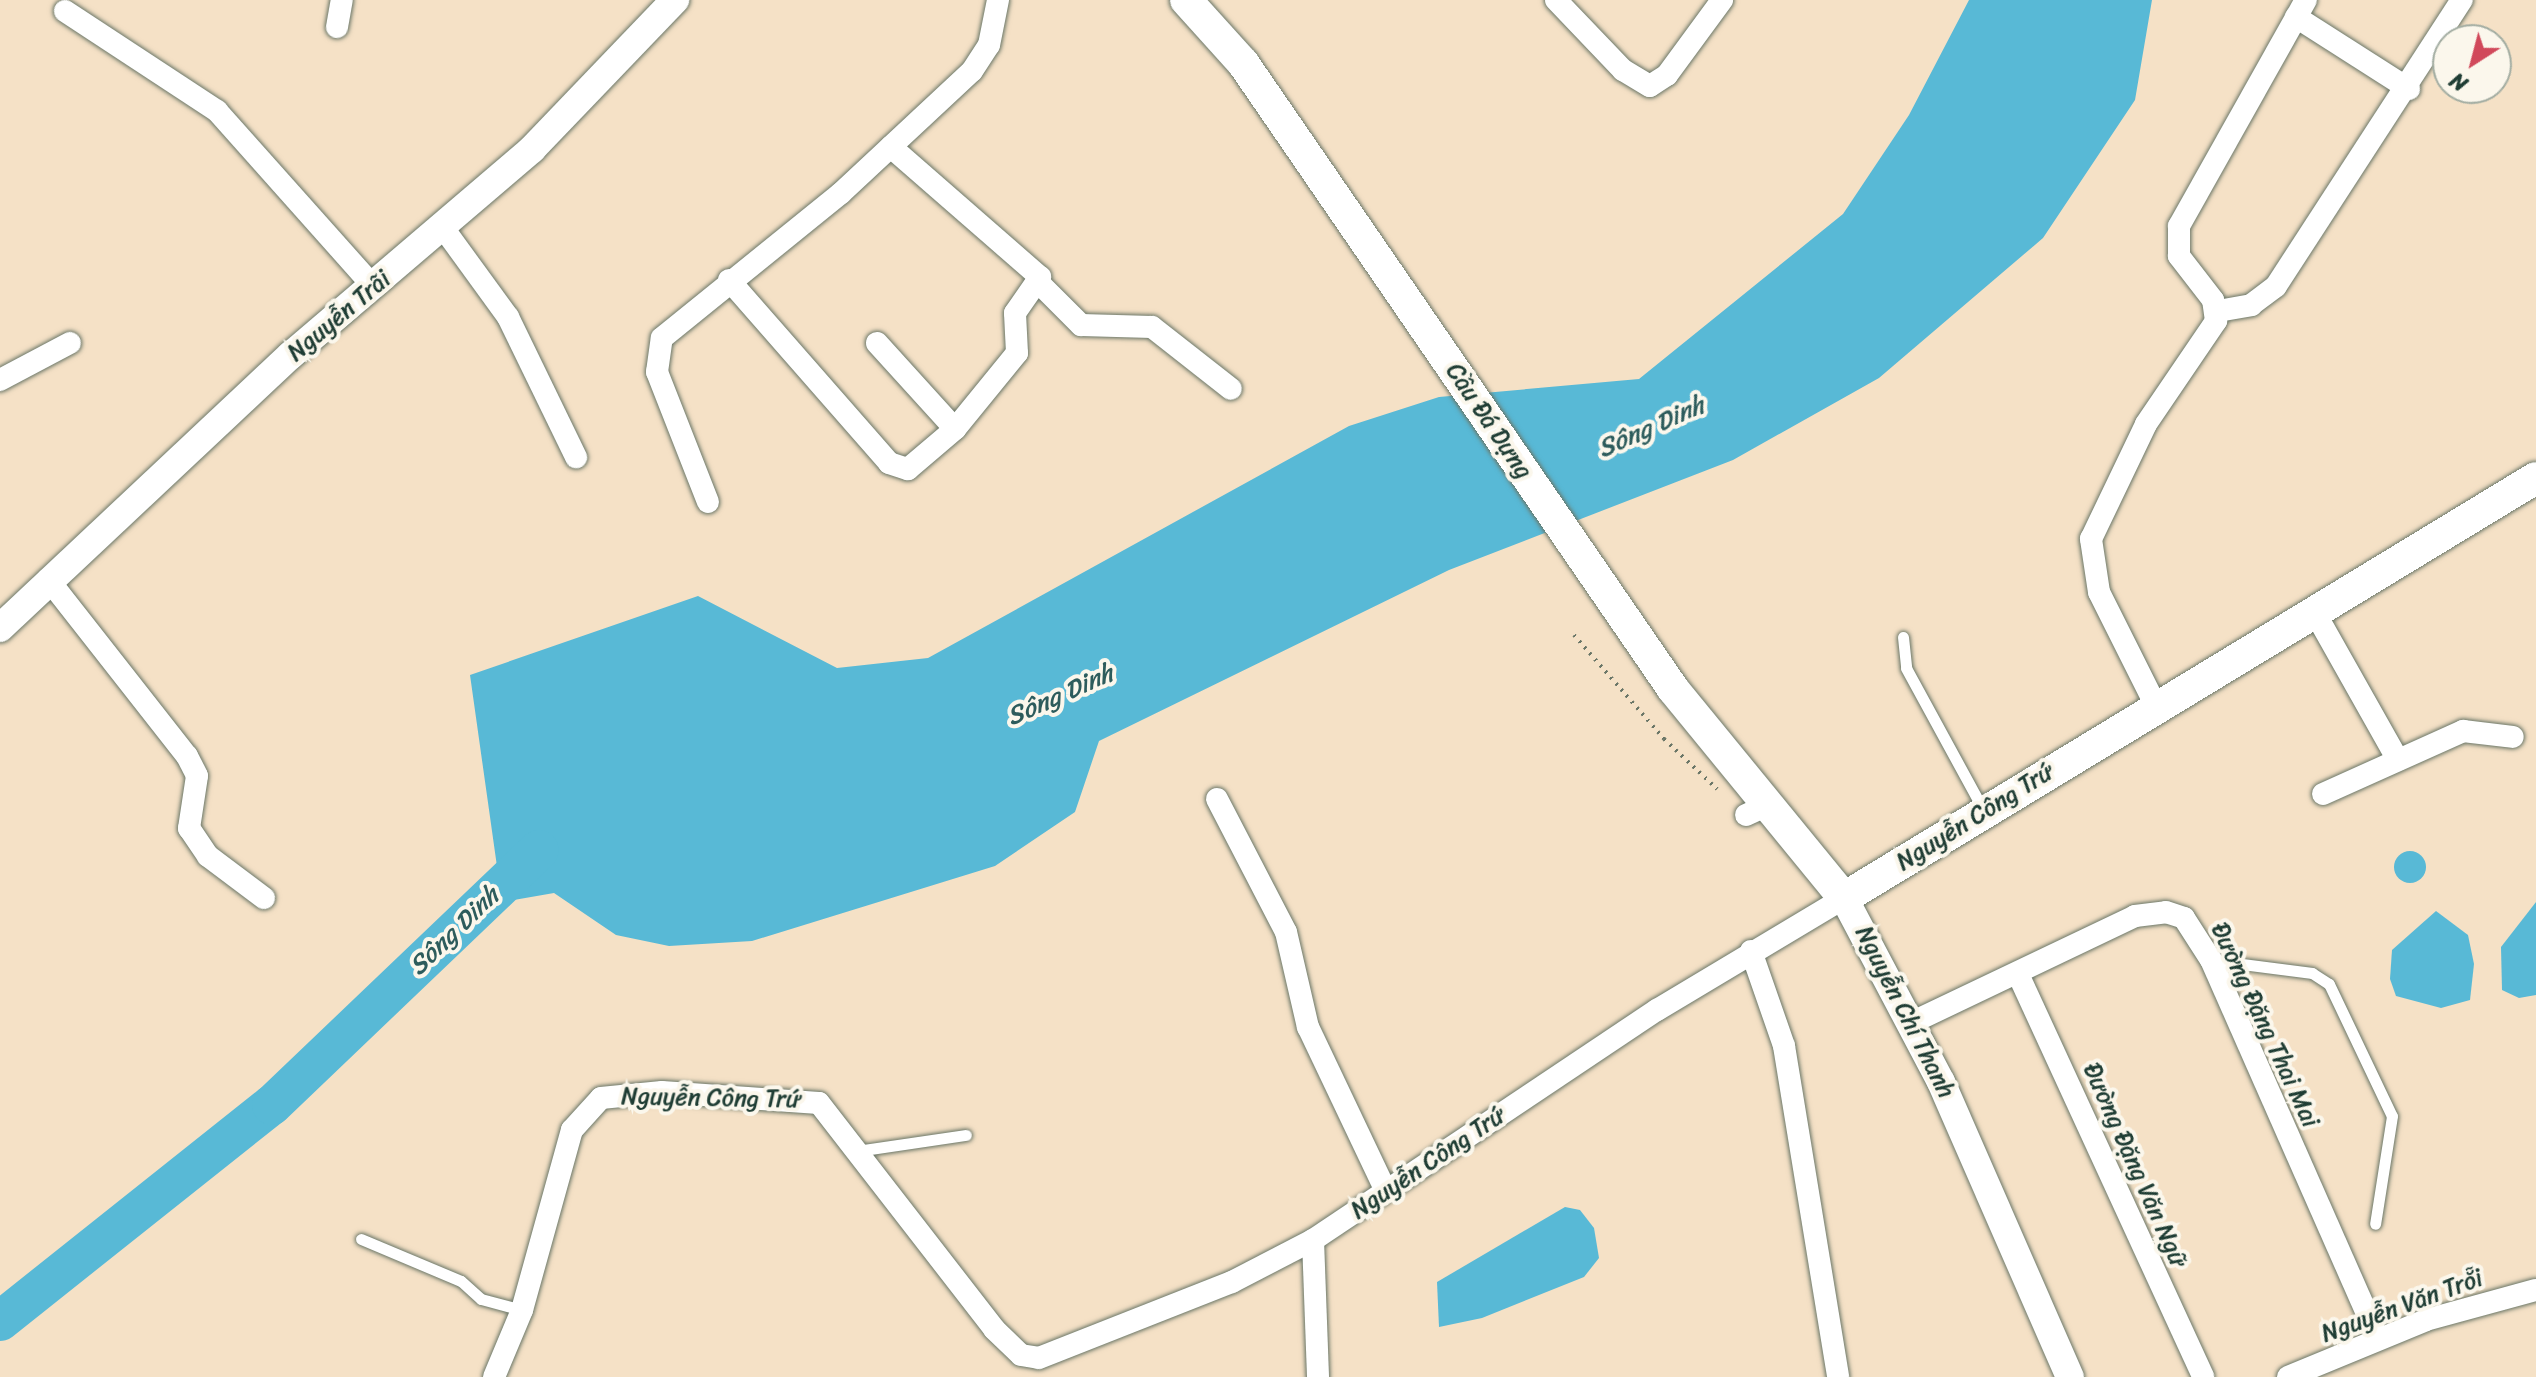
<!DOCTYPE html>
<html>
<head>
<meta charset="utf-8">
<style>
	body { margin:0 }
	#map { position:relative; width:2536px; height:1377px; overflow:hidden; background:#f5e1c6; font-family:Sriracha,sans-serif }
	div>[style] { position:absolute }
	.water>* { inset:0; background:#58b9d6 }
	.round { border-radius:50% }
	.river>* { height:40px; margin:-20px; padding:0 20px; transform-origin:20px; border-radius:20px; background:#58b9d6 }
	.path>* { height:4px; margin-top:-2px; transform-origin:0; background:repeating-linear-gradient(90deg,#6a7667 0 2px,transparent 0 8px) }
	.roads { filter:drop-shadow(0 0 2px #6a7667) drop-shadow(0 0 2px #6a7667) }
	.service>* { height:11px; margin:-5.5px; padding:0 5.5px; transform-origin:5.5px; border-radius:5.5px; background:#fff }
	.minor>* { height:22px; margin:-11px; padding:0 11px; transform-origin:11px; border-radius:11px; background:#fff }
	.tertiary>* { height:28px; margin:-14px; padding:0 14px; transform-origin:14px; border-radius:14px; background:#fff }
	.secondary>* { height:32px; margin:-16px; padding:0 16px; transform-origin:16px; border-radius:16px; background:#fff }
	span { translate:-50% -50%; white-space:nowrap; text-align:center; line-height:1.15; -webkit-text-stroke:8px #fbf7ec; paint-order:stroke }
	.street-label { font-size:24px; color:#1f3d34 }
	.water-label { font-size:26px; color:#2d5c5c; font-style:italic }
	.north { position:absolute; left:2432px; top:24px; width:80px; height:80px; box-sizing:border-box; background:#fbf7ec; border:2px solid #a3ada2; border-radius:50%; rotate:216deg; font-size:22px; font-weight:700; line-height:32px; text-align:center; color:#1f3d34 }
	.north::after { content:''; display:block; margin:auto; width:28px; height:36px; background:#d1495b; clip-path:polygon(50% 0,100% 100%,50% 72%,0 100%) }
</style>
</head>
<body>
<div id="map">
	<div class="water">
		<div style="clip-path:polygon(1969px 0,2152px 0,2135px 100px,2043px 238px,1879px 378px,1733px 460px,1449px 570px,1099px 741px,1075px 812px,995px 866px,752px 941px,669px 946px,616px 935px,554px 893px,502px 902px,470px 675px,698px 596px,837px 668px,928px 658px,1349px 426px,1439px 397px,1639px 379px,1843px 214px,1909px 115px)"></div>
		<div class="round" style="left:2394px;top:851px;width:32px;height:32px"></div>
		<div style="clip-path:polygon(2536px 902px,2536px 995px,2519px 998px,2502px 990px,2501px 947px)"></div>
		<div style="clip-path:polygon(2436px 911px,2468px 935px,2474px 964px,2470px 1000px,2441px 1008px,2396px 996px,2390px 979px,2392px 950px)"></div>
		<div style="clip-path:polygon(1565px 1207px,1580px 1210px,1594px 1228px,1599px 1258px,1584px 1277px,1482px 1318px,1439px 1327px,1437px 1282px)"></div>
	</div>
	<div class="river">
		<div style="left:0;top:1321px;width:347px;rotate:-38.5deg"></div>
		<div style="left:272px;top:1105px;width:369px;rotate:-43.7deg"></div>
	</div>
	<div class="path">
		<div style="left:1574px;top:635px;width:138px;rotate:49.1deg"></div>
		<div style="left:1664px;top:739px;width:73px;rotate:43.3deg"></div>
	</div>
	<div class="roads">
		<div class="service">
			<div style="left:1903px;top:637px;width:31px;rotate:84deg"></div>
			<div style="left:1906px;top:668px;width:163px;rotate:61.4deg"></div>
			<div style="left:2211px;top:960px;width:102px;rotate:7.3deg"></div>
			<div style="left:2312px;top:973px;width:20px;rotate:33deg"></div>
			<div style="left:2329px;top:984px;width:146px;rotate:64.5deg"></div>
			<div style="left:2392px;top:1116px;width:109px;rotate:98.9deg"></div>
			<div style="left:857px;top:1151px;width:110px;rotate:-8.4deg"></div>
			<div style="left:361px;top:1239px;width:108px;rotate:22.8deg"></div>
			<div style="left:461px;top:1281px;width:27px;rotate:42deg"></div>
			<div style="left:481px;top:1299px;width:42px;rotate:15deg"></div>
		</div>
		<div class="minor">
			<div style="left:1556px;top:0;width:97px;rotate:46.3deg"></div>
			<div style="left:1623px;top:70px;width:31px;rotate:31deg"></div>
			<div style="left:1650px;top:86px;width:20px;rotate:-33deg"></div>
			<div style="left:1667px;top:75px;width:93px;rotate:-53.7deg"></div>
			<div style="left:65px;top:11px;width:182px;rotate:33.3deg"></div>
			<div style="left:217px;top:111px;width:234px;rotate:48.3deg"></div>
			<div style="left:2296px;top:17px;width:134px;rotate:32.5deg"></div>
			<div style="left:337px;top:27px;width:27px;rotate:-80deg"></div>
			<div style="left:444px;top:229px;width:109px;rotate:54deg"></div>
			<div style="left:508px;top:317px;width:156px;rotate:64.1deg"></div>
			<div style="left:729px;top:280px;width:243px;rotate:48.8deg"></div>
			<div style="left:889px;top:463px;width:20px;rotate:18deg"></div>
			<div style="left:908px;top:469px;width:62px;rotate:-40.4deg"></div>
			<div style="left:955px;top:429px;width:98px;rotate:-50.8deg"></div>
			<div style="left:1017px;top:353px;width:40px;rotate:-92.9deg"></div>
			<div style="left:1015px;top:313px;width:44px;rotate:-55.2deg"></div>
			<div style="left:1040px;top:277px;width:198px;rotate:-138.9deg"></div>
			<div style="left:1038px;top:282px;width:61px;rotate:45deg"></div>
			<div style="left:1081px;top:325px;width:71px;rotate:1.6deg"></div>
			<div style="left:1152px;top:327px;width:100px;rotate:38.1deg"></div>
			<div style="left:2218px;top:311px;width:34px;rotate:-10deg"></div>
			<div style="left:2251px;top:305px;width:31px;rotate:-37deg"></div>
			<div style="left:2276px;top:286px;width:341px;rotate:-57deg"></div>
			<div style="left:877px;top:343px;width:116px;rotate:47.8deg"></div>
			<div style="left:0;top:380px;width:79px;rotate:-27.9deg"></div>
			<div style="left:708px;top:502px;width:140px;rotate:-111.4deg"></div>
			<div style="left:657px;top:372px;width:34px;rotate:-82deg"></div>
			<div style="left:662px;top:338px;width:229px;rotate:-39deg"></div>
			<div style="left:840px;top:194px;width:180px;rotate:-43deg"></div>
			<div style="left:972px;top:71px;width:31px;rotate:-57deg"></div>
			<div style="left:989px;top:45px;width:46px;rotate:-78.7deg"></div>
			<div style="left:48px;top:579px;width:225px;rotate:51.9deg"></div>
			<div style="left:187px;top:756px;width:22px;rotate:63deg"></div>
			<div style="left:197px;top:776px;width:53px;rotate:98.7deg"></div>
			<div style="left:189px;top:828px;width:34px;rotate:56deg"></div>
			<div style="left:208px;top:856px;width:70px;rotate:36.9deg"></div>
			<div style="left:2314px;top:611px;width:171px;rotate:60.6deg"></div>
			<div style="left:2155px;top:704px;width:125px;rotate:-116.6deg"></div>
			<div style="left:2099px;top:592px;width:54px;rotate:-98.6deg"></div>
			<div style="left:2091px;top:539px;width:127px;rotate:-64.4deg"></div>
			<div style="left:2146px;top:424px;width:125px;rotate:-55.8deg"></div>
			<div style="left:2216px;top:321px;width:21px;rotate:-98deg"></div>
			<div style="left:2213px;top:300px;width:56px;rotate:-127.7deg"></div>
			<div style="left:2179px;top:256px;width:30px;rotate:-90deg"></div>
			<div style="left:2179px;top:226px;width:259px;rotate:-60.7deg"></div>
			<div style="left:2323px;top:794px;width:154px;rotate:-24.2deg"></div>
			<div style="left:2463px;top:731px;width:50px;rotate:6.8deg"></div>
			<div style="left:1217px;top:799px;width:150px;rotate:62.6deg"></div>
			<div style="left:1286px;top:932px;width:98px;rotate:77deg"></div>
			<div style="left:1308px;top:1027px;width:179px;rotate:64.6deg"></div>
			<div style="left:1746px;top:815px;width:19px;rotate:-25deg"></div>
			<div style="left:1751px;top:951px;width:101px;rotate:70.8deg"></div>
			<div style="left:1784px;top:1046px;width:335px;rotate:80.7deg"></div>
			<div style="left:2018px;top:974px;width:443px;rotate:65.3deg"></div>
			<div style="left:1913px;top:1022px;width:246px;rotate:-25.5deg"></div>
			<div style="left:2135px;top:916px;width:31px;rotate:-7deg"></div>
			<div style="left:2166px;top:912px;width:19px;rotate:18deg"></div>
			<div style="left:2184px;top:918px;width:50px;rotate:57.3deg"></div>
			<div style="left:2211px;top:960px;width:414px;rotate:66.2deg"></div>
			<div style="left:1313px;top:1240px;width:137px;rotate:87.9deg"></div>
			<div style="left:494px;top:1377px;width:73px;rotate:-67.3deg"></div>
			<div style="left:522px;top:1310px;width:187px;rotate:-74.5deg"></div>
			<div style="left:572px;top:1130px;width:43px;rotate:-47.8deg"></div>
			<div style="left:601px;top:1098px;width:61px;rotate:-5.6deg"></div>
			<div style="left:662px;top:1092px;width:157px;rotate:4deg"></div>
			<div style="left:819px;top:1103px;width:286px;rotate:52.2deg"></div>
			<div style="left:994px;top:1329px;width:37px;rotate:44deg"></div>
			<div style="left:1021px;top:1355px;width:18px;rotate:9deg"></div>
			<div style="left:1039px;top:1358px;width:207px;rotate:-21.5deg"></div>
			<div style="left:1232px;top:1282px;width:91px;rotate:-27.4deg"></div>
			<div style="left:1313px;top:1240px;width:414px;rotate:-33.8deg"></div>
			<div style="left:1657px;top:1010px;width:218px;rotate:-30.9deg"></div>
			<div style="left:2288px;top:1377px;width:149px;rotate:-22.4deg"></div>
			<div style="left:2426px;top:1320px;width:114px;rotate:-15.3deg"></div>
		</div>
		<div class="tertiary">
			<div style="left:0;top:628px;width:399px;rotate:-43.2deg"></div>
			<div style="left:291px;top:355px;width:317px;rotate:-40.5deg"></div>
			<div style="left:532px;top:149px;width:207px;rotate:-46.2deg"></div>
			<div style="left:1844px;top:898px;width:208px;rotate:62.2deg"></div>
			<div style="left:1941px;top:1082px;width:322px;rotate:66.4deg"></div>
		</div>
		<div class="secondary">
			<div style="left:1186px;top:0;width:85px;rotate:47.9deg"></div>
			<div style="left:1243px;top:63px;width:759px;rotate:55.51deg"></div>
			<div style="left:1673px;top:689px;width:270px;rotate:50.7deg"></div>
			<div style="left:1844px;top:898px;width:809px;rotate:-31.26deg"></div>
		</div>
	</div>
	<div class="street-label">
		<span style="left:339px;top:316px;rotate:-40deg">Nguyễn Trãi</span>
		<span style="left:1489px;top:421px;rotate:56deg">Cầu Đá Dựng</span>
		<span style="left:1975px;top:817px;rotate:-32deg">Nguyễn Công Trứ</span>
		<span style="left:1905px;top:1012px;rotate:63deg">Nguyễn Chí Thanh</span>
		<span style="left:2265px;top:1025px;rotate:65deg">Đường Đặng Thai Mai</span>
		<span style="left:711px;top:1098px;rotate:1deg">Nguyễn Công Trứ</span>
		<span style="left:1428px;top:1163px;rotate:-34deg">Nguyễn Công Trứ</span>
		<span style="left:2135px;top:1165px;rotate:66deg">Đường Đặng Văn Ngữ</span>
		<span style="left:2402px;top:1306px;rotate:-20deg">Nguyễn Văn Trỗi</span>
	</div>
	<div class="water-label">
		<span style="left:1651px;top:427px;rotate:-24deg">Sông Dinh</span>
		<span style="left:1060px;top:695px;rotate:-24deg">Sông Dinh</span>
		<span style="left:454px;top:931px;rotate:-44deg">Sông Dinh</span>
	</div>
	<div class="north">N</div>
</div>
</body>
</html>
